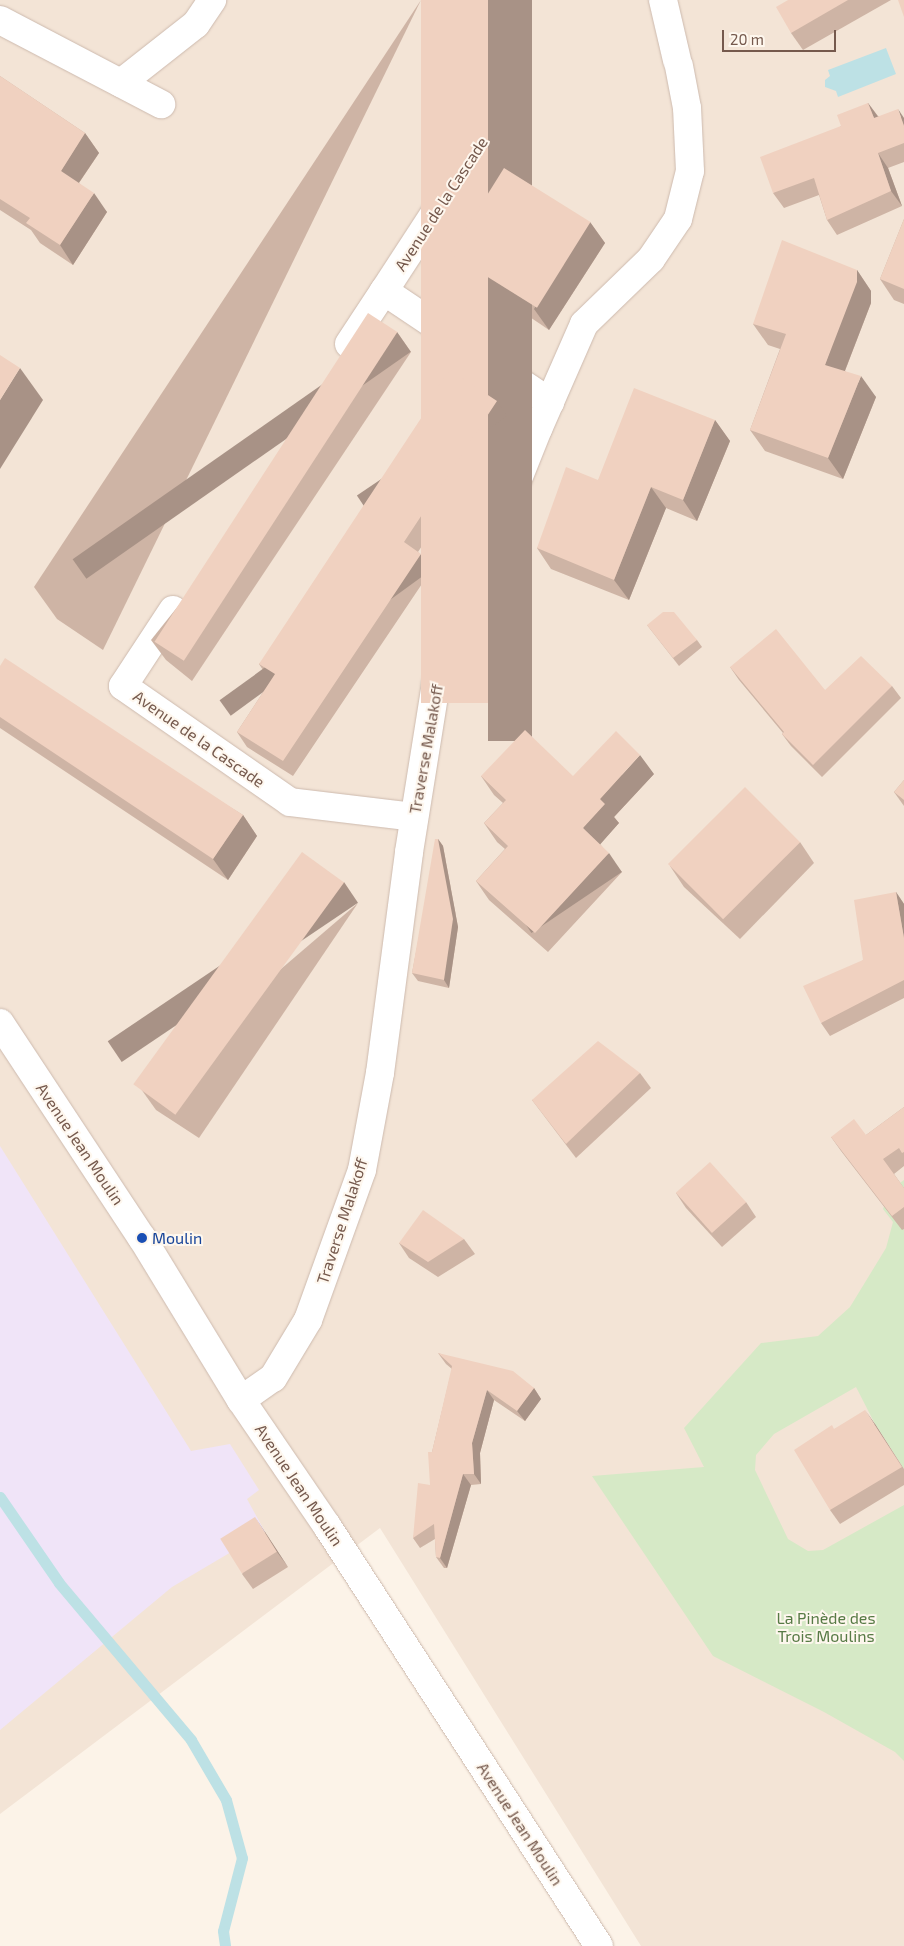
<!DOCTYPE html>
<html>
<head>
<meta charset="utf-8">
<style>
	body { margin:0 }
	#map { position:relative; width:904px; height:1946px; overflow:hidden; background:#fcf3e8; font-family:"Exo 2",sans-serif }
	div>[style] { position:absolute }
	.residential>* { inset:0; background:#f3e4d6 }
	.education>* { inset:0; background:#f0e4f8 }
	.green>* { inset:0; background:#d6e9c6 }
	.water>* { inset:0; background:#bde1e5 }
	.stream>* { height:11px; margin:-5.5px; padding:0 5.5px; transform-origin:5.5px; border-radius:5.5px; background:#bde1e5 }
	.roads { filter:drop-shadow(0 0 1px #cdbaae) drop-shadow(0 0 1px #cdbaae) }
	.minor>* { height:28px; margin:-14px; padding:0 14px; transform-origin:14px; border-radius:14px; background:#fff }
	.secondary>* { height:28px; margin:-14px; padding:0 14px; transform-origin:14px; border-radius:14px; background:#fff }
	.wall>* { inset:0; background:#ceb4a5 }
	.shaded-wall>* { inset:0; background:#a89286; transform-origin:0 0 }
	.building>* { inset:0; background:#f0d1c0; transform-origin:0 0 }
	.dots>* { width:14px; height:14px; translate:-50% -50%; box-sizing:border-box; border:2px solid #fef7ee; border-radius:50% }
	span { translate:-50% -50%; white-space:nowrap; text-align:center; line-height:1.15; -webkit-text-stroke:4px #fef7ee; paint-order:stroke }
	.street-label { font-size:16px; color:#75594d }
	.transit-label { font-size:16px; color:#164399 }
	.left { translate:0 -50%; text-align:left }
	.park-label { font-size:16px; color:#577a45 }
	.scale { position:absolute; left:722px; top:30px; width:114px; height:22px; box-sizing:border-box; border:2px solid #75594d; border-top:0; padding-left:6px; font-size:15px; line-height:18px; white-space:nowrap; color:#75594d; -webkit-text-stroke:4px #fef7ee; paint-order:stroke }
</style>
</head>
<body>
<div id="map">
	<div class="residential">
		<div style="clip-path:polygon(0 0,904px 0,904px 1946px,641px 1946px,380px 1528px,0 1814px)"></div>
	</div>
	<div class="education">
		<div style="clip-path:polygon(0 1146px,191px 1451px,230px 1444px,259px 1490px,247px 1499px,265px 1532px,172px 1587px,0 1730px)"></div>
	</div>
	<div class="green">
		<div style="clip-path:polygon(904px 1180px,904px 1469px,875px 1424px,856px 1387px,774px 1434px,756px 1455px,755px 1470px,788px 1539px,808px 1551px,823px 1550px,904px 1505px,904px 1761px,895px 1752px,824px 1712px,713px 1656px,592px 1476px,704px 1467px,684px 1428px,761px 1343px,818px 1336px,850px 1307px,886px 1248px,893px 1222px,883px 1209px,890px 1190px)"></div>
	</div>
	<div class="water">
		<div style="clip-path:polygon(886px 48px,896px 74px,838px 97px,836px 91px,825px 87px,825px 80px,830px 76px,828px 70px)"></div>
	</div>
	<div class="stream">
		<div style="left:0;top:1497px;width:104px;rotate:55.5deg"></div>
		<div style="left:59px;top:1583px;width:205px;rotate:49.9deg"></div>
		<div style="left:191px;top:1740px;width:69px;rotate:59.7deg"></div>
		<div style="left:226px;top:1800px;width:60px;rotate:74.6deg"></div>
		<div style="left:242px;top:1858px;width:75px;rotate:104.6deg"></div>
		<div style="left:223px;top:1931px;width:15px;rotate:82deg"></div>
	</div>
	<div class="roads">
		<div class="minor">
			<div style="left:663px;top:0;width:62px;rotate:76.9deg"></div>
			<div style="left:0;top:20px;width:182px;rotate:27.6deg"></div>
			<div style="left:121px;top:83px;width:95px;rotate:-38.2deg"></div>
			<div style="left:196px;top:24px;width:29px;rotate:-56deg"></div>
			<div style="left:384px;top:291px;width:209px;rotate:-56.9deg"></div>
			<div style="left:349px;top:344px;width:64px;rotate:-56.6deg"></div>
			<div style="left:384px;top:291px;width:200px;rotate:33.8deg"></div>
			<div style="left:173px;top:610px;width:91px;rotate:123.3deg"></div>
			<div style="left:123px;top:686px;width:203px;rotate:34.8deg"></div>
			<div style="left:290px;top:802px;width:125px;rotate:6.9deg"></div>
			<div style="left:241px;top:1400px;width:39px;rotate:-35deg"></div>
			<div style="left:273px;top:1378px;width:68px;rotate:-58.9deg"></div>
			<div style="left:308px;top:1320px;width:159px;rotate:-70.2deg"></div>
			<div style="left:362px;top:1170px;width:99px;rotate:-79.5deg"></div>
			<div style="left:380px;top:1073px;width:223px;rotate:-82.5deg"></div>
			<div style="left:409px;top:852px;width:170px;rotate:-80.9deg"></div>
			<div style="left:436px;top:684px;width:275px;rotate:-68.2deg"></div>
			<div style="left:538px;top:429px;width:115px;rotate:-66.3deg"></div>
			<div style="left:584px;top:324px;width:93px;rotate:-44.1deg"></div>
			<div style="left:651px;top:259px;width:48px;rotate:-56deg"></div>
			<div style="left:678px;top:219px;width:49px;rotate:-76deg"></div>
			<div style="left:690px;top:171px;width:63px;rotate:-92.7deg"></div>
			<div style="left:687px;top:108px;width:43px;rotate:-100.8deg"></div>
		</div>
		<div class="secondary">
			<div style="left:0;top:1023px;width:258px;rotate:56.6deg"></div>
			<div style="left:142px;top:1238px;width:190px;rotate:58.6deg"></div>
			<div style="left:241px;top:1400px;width:153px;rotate:55.7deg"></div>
			<div style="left:327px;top:1526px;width:500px;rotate:57.07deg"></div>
		</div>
	</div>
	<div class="wall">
		<div style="clip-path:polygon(421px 0,103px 650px,57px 619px,34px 587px)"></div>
		<div style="clip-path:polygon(788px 0,891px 0,803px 50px,791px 33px)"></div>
		<div style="clip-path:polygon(0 76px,85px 133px,99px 153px,79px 183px,107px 212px,73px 265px,40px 243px,31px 230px,0 210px)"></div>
		<div style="clip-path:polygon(868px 103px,878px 116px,904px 118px,904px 162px,888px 168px,902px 206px,837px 235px,827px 220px,819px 195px,784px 208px,773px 193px,841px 126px)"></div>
		<div style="clip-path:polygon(904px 219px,904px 304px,894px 300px,880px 279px)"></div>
		<div style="clip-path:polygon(590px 222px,605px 243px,549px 330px,465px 273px,450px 253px)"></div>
		<div style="clip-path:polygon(857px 270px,871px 291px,871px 303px,845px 371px,876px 397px,843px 479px,765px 451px,750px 430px,780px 349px,768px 345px,753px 324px)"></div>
		<div style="clip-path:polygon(397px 332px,411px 352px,192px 681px,166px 660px,151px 640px)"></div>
		<div style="clip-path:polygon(507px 416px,418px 552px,432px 569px,293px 776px,247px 747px,237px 732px,271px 680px,269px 679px,259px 664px)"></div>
		<div style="clip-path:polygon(715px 420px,730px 441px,697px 521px,666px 508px,629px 600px,551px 569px,537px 548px,598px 480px)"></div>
		<div style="clip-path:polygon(647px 625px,697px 640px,702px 647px,679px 666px)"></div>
		<div style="clip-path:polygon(0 666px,243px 815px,257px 836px,228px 880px,0 728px)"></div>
		<div style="clip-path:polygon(730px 667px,825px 690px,892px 686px,901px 698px,822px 777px,791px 746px,782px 734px,783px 733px,739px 680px)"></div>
		<div style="clip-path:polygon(654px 774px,614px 817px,619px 823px,600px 844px,622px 872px,548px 952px,489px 900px,476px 881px,505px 849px,497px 842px,484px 823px,503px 803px,494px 795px,481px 776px,573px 776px)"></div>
		<div style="clip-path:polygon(904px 780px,904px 806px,894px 792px)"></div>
		<div style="clip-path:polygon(438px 839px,443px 846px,458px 927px,449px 988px,418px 981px,412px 973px)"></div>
		<div style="clip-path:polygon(800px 842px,814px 863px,740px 939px,684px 887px,670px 866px)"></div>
		<div style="clip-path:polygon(896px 892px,904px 904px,904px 998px,830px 1036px,821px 1023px,863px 960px)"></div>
		<div style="clip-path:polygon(358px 903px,199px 1138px,156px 1110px,141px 1089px)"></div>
		<div style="clip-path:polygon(640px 1073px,651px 1088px,576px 1158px,532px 1100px)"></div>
		<div style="clip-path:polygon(904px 1107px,904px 1166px,894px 1174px,904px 1188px,904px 1229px,902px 1230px,841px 1151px,831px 1137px,866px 1135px)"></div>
		<div style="clip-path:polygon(676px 1193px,746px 1202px,756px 1217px,722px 1247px,686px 1208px)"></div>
		<div style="clip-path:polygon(464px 1239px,475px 1254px,438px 1277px,409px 1258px,399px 1243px)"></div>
		<div style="clip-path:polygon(438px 1353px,534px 1388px,541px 1399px,525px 1421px,494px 1400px,480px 1453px,481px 1484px,471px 1485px,447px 1568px,444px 1568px,436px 1557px,435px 1539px,420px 1548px,413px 1538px,430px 1485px,432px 1452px,452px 1369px,446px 1364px)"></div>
		<div style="clip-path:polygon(875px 1424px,904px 1469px,904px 1485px,840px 1524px,830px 1510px,834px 1429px)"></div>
		<div style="clip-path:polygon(265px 1532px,288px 1567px,253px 1589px,242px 1574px)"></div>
	</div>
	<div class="shaded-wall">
		<div style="left:488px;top:0;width:44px;height:741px"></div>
		<div style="clip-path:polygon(868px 103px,879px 118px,874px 118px)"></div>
		<div style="clip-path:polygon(898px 109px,904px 118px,904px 126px)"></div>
		<div style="clip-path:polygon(85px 133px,99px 153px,74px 190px,61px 171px)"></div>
		<div style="clip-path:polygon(878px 153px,888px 168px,902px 206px,891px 191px)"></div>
		<div style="clip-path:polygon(94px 193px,107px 212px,73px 265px,60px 245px)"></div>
		<div style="clip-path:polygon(590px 222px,605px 243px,549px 330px,534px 309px)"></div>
		<div style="clip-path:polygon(857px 270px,871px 291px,871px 303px,839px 386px,825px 365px)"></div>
		<div style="left:397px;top:332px;width:24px;height:396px;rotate:55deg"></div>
		<div style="clip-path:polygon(20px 368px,43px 400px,0 469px,0 400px)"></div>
		<div style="clip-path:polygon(861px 376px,876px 397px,843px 479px,828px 458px)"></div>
		<div style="left:497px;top:401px;width:18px;height:169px;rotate:56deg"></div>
		<div style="clip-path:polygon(715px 420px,730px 441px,697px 521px,683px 500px)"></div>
		<div style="clip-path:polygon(651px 487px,666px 508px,629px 600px,614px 580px)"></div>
		<div style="left:421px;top:554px;width:19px;height:249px;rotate:54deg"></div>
		<div style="clip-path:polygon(640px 755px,654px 774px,614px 817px,619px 823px,597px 848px,583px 828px,600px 799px)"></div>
		<div style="clip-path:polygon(243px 815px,257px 836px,228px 880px,213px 859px)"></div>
		<div style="clip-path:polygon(438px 839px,443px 846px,458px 927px,449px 988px,444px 980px)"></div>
		<div style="left:609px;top:853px;width:23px;height:109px;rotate:56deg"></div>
		<div style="left:344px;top:882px;width:25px;height:285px;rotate:56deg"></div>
		<div style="clip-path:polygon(896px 892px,904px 904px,904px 938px)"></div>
		<div style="clip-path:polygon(534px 1388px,541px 1399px,525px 1421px,517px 1411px)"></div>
		<div style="clip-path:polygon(487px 1390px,494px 1400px,480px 1453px,481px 1484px,474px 1474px,472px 1443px)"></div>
		<div style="clip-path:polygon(865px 1410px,875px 1424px,904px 1470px)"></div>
		<div style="clip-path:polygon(463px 1474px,471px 1485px,447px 1568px,440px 1558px)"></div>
		<div style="clip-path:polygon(255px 1517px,265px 1532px,288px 1567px,277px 1552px)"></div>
	</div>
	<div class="building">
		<div style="left:421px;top:0;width:67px;height:703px"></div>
		<div style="clip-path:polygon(788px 0,848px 0,791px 33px,776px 7px)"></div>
		<div style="clip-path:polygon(898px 0,904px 0,904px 17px)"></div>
		<div style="clip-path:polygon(0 76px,85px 133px,61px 171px,94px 193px,60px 245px,26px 223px,30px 218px,0 199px)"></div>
		<div style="clip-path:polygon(868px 103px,874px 118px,898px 109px,904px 126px,904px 143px,878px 153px,891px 191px,827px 220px,814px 178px,773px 193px,760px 157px,841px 126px,837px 115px)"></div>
		<div style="left:504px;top:168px;width:102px;height:101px;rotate:32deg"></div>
		<div style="clip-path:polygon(904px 219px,904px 289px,880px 279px)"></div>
		<div style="clip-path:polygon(782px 240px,857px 270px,857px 282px,825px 365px,861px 376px,828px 458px,750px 430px,786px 334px,753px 324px)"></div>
		<div style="left:368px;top:313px;width:35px;height:392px;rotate:33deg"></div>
		<div style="clip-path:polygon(0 355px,20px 368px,0 400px)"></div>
		<div style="clip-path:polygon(450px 370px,497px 401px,404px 542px,421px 554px,283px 761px,237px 732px,275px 674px,259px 664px,437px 394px,437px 388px)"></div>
		<div style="clip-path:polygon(634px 388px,715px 420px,683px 500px,651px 487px,614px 580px,537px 548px,566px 467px,598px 480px)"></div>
		<div style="clip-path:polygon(663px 612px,674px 612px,697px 640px,673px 658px,647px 625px)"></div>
		<div style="clip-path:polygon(776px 629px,825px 690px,861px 656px,892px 686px,813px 765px,782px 734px,784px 732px,730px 667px)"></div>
		<div style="clip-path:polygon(5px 658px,243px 815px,213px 859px,0 717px,0 666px)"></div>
		<div style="clip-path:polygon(525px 730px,573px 776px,616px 731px,640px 755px,600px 799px,605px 804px,583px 828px,609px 853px,535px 933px,476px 881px,508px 846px,484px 823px,506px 800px,481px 776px)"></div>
		<div style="clip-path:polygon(904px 780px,904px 800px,894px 792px)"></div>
		<div style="left:745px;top:787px;width:78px;height:109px;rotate:45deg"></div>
		<div style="clip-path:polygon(435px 839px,438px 839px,453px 919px,444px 980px,412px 973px)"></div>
		<div style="left:302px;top:852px;width:52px;height:287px;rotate:36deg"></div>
		<div style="clip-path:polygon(896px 892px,904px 938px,904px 980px,821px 1023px,803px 986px,863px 960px,854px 900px)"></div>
		<div style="clip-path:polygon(598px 1041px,640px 1073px,566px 1144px,532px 1100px)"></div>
		<div style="clip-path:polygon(904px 1107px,904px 1152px,902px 1153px,899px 1148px,883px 1159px,904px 1188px,904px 1207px,892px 1216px,831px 1137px,854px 1119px,866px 1135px)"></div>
		<div style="left:710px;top:1162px;width:54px;height:46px;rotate:48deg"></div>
		<div style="clip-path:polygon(423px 1210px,464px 1239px,428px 1262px,399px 1243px)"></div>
		<div style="clip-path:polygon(438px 1353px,513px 1371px,534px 1388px,517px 1411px,487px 1390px,472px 1443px,474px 1474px,463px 1474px,440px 1558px,436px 1557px,434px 1524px,413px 1538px,418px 1483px,430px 1485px,428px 1452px,432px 1452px,452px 1366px)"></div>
		<div style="clip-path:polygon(865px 1410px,902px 1467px,830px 1510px,794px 1450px,832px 1425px,834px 1429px)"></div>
		<div style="left:255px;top:1517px;width:41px;height:41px;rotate:58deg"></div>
	</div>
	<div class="dots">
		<div style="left:142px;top:1238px;background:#1a4fb4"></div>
	</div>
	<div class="street-label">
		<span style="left:441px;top:204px;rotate:-57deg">Avenue de la Cascade</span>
		<span style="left:199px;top:739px;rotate:35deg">Avenue de la Cascade</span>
		<span style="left:426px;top:749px;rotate:-80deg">Traverse Malakoff</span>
		<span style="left:80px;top:1144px;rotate:56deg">Avenue Jean Moulin</span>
		<span style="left:342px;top:1221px;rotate:-72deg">Traverse Malakoff</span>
		<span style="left:299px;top:1485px;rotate:56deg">Avenue Jean Moulin</span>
		<span style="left:520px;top:1824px;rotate:57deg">Avenue Jean Moulin</span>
	</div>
	<div class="transit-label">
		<span class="left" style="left:152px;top:1238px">Moulin</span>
	</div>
	<div class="park-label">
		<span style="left:826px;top:1627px">La Pinède des<br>Trois Moulins</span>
	</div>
	<div class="scale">20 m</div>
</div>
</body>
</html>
